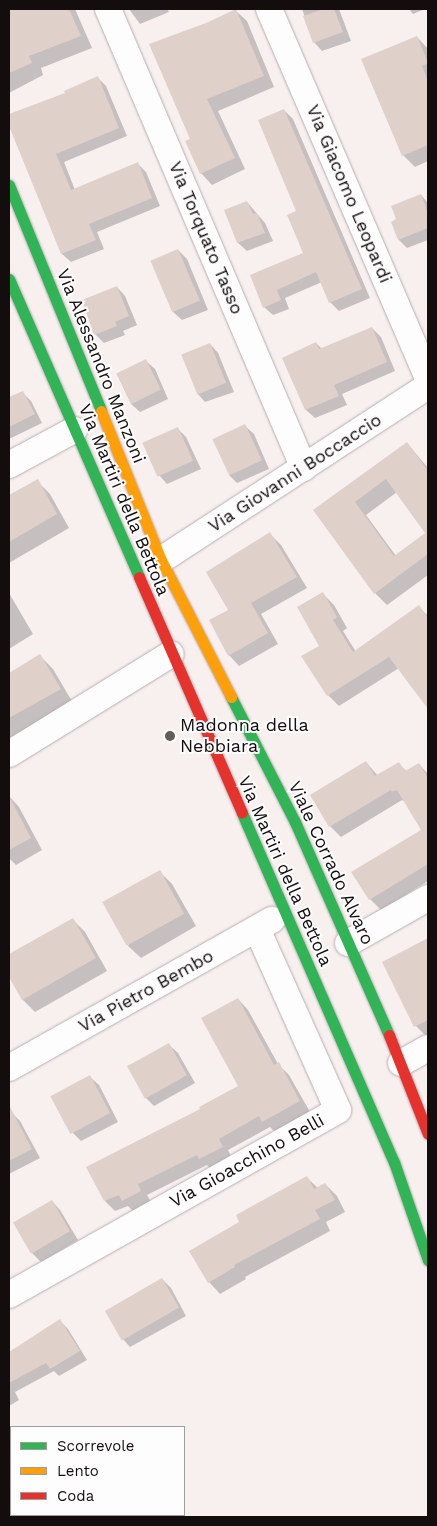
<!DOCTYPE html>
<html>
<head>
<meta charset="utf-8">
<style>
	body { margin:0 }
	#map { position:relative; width:437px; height:1526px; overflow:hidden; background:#f8efef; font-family:"Work Sans",sans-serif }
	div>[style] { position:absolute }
	.shadow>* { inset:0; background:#0003 }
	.building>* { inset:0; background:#e0d0ca; transform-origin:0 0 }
	.roads { filter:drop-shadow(0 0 1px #b6aeaf) drop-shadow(0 0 1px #b6aeaf) }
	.street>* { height:26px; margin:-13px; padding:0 13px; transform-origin:13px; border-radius:13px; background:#fefdfd }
	.fast>* { height:11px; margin:-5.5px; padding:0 5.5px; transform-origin:5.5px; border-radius:5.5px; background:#30b455 }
	.slow>* { height:11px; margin:-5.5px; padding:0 5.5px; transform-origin:5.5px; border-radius:5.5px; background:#ff9f0a }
	.jam>* { height:11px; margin:-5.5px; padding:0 5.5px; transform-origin:5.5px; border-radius:5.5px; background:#e5322d }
	.dots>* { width:14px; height:14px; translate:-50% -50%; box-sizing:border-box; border:2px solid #fdfdfd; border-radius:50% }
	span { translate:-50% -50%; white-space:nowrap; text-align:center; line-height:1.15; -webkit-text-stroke:4px #fdfdfd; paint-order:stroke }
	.street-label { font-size:18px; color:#140d0d }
	.poi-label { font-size:18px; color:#140d0d }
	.left { translate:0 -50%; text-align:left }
	.frame { position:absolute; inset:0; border:10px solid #140d0d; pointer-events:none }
	.legend { position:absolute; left:10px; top:1426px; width:175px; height:90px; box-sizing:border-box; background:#fdfdfd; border:1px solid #a09d9d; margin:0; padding:6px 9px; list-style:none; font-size:15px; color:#140d0d }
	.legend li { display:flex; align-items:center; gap:10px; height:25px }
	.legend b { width:25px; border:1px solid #a09d9d }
</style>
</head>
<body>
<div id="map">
	<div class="shadow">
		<div style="clip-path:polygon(9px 9px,75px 9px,92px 48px,41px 68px,43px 75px,9px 93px)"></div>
		<div style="clip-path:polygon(129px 9px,167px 9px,169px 12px,140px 24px)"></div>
		<div style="clip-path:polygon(302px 9px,339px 9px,351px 41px,322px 51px,314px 42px)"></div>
		<div style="clip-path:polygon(409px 9px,425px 9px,413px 14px)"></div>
		<div style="clip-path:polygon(235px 10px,247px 21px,274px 87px,218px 111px,245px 169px,212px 185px,201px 173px,191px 140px,207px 24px)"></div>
		<div style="clip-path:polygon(417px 37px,428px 49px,428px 161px,415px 167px,403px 155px)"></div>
		<div style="clip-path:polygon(98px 78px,106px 86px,127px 136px,64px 162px,75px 190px,138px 164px,146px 172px,160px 206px,97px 232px,104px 249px,71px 262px,62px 254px,9px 123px,9px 116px,66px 93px)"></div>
		<div style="clip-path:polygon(284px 110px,293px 119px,370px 298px,339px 311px,330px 302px,322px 282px,285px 298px,289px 309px,273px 315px,264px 307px,252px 276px,305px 254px)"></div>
		<div style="clip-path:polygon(421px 195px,428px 203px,428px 240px,407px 248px,399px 240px,397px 220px)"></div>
		<div style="clip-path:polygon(247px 202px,265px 223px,273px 241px,247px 251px,238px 243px,225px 211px)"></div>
		<div style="clip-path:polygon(178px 250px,187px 259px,208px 310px,182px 320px,173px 312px,152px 261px)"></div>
		<div style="clip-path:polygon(117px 287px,125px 296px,137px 325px,123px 331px,125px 335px,104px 343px,96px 335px,84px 301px)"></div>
		<div style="clip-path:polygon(372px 328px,381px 337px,395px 371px,342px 394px,347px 405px,315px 418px,306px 410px,316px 343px,322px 349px)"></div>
		<div style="clip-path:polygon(210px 344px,218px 353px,234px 392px,205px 402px,197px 393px)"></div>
		<div style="clip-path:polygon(146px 361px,155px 369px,168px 399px,140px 412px,131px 404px,117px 374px)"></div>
		<div style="clip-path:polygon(22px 392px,31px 401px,42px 423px,9px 439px,9px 399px)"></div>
		<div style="clip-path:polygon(245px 426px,254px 434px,269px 469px,237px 483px,229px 475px)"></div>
		<div style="clip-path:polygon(177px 428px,186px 437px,201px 469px,167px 484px,159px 475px)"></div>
		<div style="clip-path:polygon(evenodd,407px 443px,428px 468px,428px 575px,387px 605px,375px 593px,314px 511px,407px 443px,397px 492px,427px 533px,396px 556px,366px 515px,397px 492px)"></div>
		<div style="clip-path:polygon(37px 481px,50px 494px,69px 528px,9px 563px,9px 496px)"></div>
		<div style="clip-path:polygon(270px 534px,281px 545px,307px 588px,261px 614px,278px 644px,239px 666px,229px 655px,230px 610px)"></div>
		<div style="clip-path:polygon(9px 593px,33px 634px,9px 649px)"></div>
		<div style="clip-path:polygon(323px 594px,334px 605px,347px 628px,343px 631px,356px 652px,419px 607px,428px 616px,428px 706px,399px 668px,339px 706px,328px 695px,320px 646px)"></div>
		<div style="clip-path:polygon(40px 656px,53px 669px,73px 703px,9px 738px,9px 674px)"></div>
		<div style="clip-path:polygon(366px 762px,378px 776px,399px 764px,407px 772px,419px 764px,428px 774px,428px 881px,381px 910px,370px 899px,423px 830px,405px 802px,402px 800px,341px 837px,330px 826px)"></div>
		<div style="clip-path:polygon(9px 796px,19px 807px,42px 850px,16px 865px,9px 858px)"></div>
		<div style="clip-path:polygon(159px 871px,172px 884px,196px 926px,141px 958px,128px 946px)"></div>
		<div style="clip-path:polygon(73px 920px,85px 932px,107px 971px,35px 1012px,23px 1000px,9px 974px,9px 956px)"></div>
		<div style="clip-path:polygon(427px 941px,428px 1035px,426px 1036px,416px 1026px)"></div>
		<div style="clip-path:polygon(238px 999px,248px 1010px,278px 1064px,289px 1075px,310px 1112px,274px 1131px,270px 1127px,228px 1150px,232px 1158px,211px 1169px,207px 1165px,147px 1195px,151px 1202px,133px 1211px,128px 1206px,115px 1211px,105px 1201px,202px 1110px,240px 1087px)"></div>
		<div style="clip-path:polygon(169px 1045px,178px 1053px,195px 1083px,154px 1106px,145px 1097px)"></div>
		<div style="clip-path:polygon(90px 1077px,99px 1085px,118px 1122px,81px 1141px,72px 1132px)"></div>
		<div style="clip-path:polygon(12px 1113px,20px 1121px,40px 1158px,9px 1174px,9px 1114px)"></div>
		<div style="clip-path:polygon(307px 1178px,318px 1188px,325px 1184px,337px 1196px,345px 1212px,326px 1222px,330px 1231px,245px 1277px,246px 1279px,220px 1294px,209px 1282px,241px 1222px)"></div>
		<div style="clip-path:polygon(52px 1201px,60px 1210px,78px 1240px,41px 1262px,32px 1253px)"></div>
		<div style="clip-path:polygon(162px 1279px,171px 1288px,186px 1316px,130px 1347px,122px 1338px)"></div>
		<div style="clip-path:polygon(60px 1321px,68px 1329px,87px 1360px,59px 1376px,54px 1371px,15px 1392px,19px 1400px,9px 1406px,9px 1354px)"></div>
	</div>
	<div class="building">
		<div style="clip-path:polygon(9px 9px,69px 9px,81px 36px,29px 56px,32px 63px,9px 73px)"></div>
		<div style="clip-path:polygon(236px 9px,264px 76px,207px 99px,235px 158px,200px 174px,185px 141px,190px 139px,149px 44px,206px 23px)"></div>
		<div style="clip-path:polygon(324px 9px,334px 9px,343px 32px,313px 43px,303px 16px)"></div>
		<div style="clip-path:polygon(417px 36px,428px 63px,422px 66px,428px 82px,428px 145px,402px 156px,361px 59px)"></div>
		<div style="clip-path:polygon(98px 76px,119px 128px,56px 154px,71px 190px,138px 162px,152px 198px,89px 224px,96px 240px,61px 254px,9px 126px,9px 114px,65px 93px,64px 91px)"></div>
		<div style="clip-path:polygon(284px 109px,362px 289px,329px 303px,316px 272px,277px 290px,281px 300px,263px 308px,250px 275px,303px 253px,287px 215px,296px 211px,258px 120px)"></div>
		<div style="clip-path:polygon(421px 194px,428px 213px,428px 228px,398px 240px,391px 222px,396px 219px,391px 206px)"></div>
		<div style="clip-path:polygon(247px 201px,253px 214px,257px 213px,265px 233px,237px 243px,224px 210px)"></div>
		<div style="left:178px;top:249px;width:56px;height:30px;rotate:67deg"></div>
		<div style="clip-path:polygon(117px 286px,129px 316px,115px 322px,117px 326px,94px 335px,82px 300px)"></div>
		<div style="clip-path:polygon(372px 327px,387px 362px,334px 385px,339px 396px,305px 410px,282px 358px,316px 342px,319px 349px)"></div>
		<div style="left:210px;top:343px;width:43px;height:31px;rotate:68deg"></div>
		<div style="left:146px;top:359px;width:34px;height:33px;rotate:64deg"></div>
		<div style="clip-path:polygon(23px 391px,35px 414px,9px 427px,9px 397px)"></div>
		<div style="left:245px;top:424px;width:40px;height:36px;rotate:65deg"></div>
		<div style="left:178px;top:427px;width:37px;height:39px;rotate:66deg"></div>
		<div style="clip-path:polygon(evenodd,407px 442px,428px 471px,428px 554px,374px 594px,313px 510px,407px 442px,386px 479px,425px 533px,394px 556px,355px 502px,386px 479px)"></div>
		<div style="clip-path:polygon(38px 479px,57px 514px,9px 542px,9px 495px)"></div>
		<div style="clip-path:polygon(270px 532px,297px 577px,251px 603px,268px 633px,228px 656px,209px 620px,228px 610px,206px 572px)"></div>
		<div style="clip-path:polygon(323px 592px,337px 617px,333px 620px,353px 652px,419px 605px,428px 618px,428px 709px,389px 657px,327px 696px,301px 656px,319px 646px,297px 607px)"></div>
		<div style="clip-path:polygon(40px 654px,61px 689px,9px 718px,9px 673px)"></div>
		<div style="clip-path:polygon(366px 761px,375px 776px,399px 762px,405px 771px,419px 763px,428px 778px,428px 864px,369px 900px,351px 872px,421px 830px,397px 790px,392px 792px,391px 790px,329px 827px,310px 795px)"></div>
		<div style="clip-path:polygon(9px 796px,31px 838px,9px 850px)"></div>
		<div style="left:160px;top:870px;width:50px;height:66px;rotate:61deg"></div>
		<div style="clip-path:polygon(73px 918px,96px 958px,22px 1000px,9px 977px,9px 954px)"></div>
		<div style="clip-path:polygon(428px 938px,428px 1020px,414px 1027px,382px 962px)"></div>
		<div style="clip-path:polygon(238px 998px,274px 1065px,279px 1062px,300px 1101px,262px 1122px,259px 1116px,219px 1139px,223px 1147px,199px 1159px,197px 1155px,138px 1184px,141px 1191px,122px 1201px,119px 1195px,104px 1201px,86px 1167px,200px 1109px,199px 1107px,238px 1086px,201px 1018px)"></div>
		<div style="left:169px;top:1043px;width:37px;height:48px;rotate:61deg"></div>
		<div style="left:90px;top:1075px;width:43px;height:45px;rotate:62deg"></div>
		<div style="clip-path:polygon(9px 1105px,32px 1149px,9px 1161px)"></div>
		<div style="clip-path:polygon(307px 1176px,314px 1189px,325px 1183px,335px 1200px,315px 1210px,320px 1219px,234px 1265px,235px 1267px,208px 1283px,189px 1251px,239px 1222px,236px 1215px)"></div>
		<div style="left:52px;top:1200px;width:36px;height:45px;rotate:60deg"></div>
		<div style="left:162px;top:1278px;width:34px;height:66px;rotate:60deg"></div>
		<div style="clip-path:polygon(60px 1319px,80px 1351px,50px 1369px,46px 1363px,9px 1383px,9px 1352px)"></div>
	</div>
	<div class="roads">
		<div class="street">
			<div style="left:108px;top:9px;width:499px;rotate:66.9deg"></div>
			<div style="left:269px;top:9px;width:403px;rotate:66.7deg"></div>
			<div style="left:9px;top:465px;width:74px;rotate:-28.3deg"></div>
			<div style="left:161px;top:560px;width:319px;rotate:-33.1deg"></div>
			<div style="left:9px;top:754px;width:190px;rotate:-31.7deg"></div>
			<div style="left:348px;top:943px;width:92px;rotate:-29.4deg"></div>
			<div style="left:401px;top:1063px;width:31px;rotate:-29deg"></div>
			<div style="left:9px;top:1068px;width:302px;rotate:-29.4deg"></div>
			<div style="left:9px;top:1295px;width:377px;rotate:-29.3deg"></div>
			<div style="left:338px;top:1110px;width:198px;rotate:-114.1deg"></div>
		</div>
		<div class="fast">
			<div style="left:9px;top:185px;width:244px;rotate:67.8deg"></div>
			<div style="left:9px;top:279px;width:325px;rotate:66.4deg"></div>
			<div style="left:231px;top:697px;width:140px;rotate:62.9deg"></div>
			<div style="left:295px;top:822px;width:233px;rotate:66.2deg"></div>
			<div style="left:242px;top:813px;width:381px;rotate:66.5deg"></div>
			<div style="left:394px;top:1162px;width:104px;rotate:70.9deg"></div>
		</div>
		<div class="slow">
			<div style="left:101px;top:411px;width:161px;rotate:68.1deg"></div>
			<div style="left:161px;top:560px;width:154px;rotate:62.9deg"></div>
		</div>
		<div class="jam">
			<div style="left:139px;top:577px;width:257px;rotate:66.4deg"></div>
			<div style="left:389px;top:1035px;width:106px;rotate:68.5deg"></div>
		</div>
	</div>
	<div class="dots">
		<div style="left:170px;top:736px;background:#645c5c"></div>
	</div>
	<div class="street-label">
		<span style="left:349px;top:194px;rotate:67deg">Via Giacomo Leopardi</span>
		<span style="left:206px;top:238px;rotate:67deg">Via Torquato Tasso</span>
		<span style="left:101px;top:366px;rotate:68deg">Via Alessandro Manzoni</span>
		<span style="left:295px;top:473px;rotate:-33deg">Via Giovanni Boccaccio</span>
		<span style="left:124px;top:500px;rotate:67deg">Via Martiri della Bettola</span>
		<span style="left:331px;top:863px;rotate:65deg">Viale Corrado Alvaro</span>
		<span style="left:285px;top:871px;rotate:66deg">Via Martiri della Bettola</span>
		<span style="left:146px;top:991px;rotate:-29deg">Via Pietro Bembo</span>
		<span style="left:247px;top:1161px;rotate:-29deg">Via Gioacchino Belli</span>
	</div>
	<div class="poi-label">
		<span class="left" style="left:180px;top:736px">Madonna della<br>Nebbiara</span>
	</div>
	<div class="frame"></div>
	<ul class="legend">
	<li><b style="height:6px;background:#30b455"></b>Scorrevole</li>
	<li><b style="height:6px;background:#ff9f0a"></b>Lento</li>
	<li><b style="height:6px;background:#e5322d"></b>Coda</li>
	</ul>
</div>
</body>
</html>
